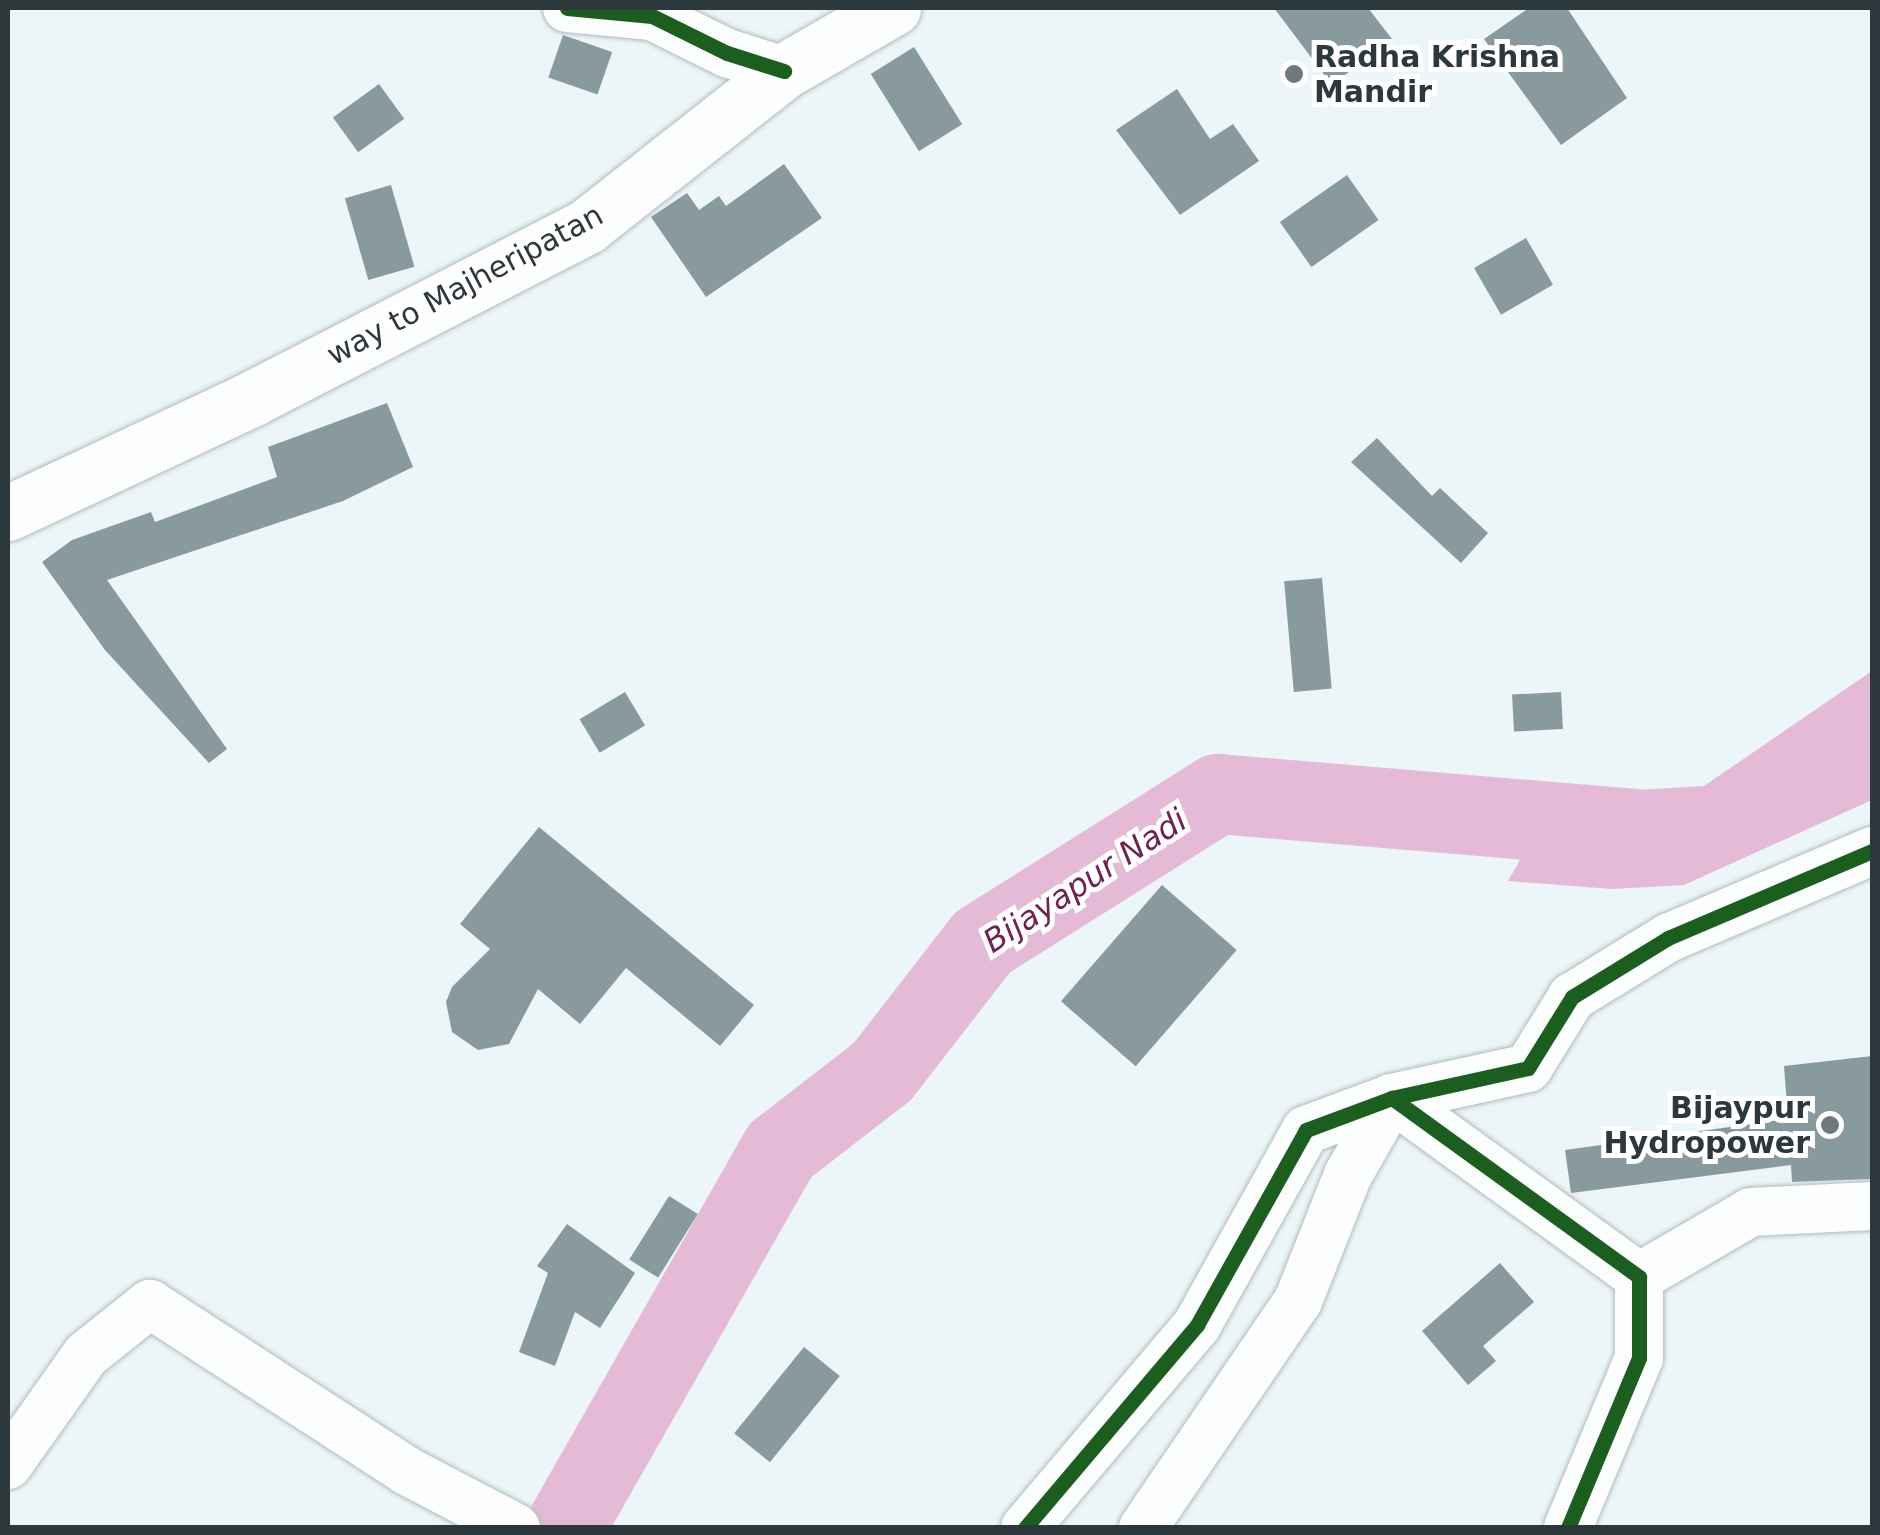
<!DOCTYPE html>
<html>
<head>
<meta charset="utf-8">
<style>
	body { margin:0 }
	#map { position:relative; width:1880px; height:1535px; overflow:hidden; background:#ecf5f8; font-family:"DejaVu Sans",sans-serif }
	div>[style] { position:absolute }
	.water>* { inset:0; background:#e5bad6 }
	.river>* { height:80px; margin:-40px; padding:0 40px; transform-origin:40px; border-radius:40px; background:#e5bad6 }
	.building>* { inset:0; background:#899a9f; transform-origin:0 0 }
	.roads { filter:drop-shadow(0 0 2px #b1babd) drop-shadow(0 0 2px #b1babd) }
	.minor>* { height:48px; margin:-24px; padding:0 24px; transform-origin:24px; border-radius:24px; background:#fcfefe }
	.major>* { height:55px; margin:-27.5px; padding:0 27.5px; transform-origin:27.5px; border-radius:27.5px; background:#fcfefe }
	.cycleway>* { height:15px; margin:-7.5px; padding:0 7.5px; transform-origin:7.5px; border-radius:7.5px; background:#1b5e20 }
	.dots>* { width:28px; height:28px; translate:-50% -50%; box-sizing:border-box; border:5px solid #fff; border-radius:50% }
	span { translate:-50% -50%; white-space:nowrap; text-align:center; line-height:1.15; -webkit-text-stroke:10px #fff; paint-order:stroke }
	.poi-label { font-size:30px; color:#2c383c; font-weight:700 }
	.left { translate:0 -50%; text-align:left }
	.right { translate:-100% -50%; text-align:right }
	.street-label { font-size:30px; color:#2c383c }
	.water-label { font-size:32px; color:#6e2355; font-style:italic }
	.frame { position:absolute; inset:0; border:10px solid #2c383c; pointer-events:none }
</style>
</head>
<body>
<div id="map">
	<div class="water">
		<div style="clip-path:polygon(1872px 671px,1872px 800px,1684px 885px,1612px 889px,1508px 881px,1557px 795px,1704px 786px)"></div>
	</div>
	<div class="river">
		<div style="left:565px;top:1528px;width:435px;rotate:-60.3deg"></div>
		<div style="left:781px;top:1150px;width:128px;rotate:-37.7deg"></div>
		<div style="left:882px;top:1072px;width:165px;rotate:-52.2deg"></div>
		<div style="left:983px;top:942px;width:278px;rotate:-32.2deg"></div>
		<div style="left:1218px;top:794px;width:433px;rotate:4.8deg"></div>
	</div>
	<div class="building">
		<div style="clip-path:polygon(1274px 8px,1368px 8px,1392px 39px,1332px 85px)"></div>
		<div style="clip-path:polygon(1529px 8px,1567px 8px,1627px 98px,1561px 145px,1484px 39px)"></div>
		<div style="left:563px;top:35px;width:52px;height:45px;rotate:19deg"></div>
		<div style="left:914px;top:47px;width:91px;height:51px;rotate:58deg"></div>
		<div style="left:379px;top:84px;width:43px;height:57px;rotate:54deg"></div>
		<div style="clip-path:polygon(1177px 89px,1210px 139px,1233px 124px,1259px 161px,1180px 215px,1116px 130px)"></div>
		<div style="clip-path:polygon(784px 164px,822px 218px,706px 297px,651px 217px,687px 193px,699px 210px,719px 196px,726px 206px)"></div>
		<div style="left:1347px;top:175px;width:55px;height:82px;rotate:55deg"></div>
		<div style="left:391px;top:185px;width:85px;height:48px;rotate:74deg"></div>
		<div style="left:1526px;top:238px;width:54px;height:60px;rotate:60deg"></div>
		<div style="clip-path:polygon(387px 403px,413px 467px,343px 501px,107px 580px,227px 749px,209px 763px,105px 650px,42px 562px,72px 540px,151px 512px,155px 522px,277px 477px,268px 447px)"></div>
		<div style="clip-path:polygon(1377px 438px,1432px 496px,1440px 488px,1488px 533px,1461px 563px,1351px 462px)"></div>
		<div style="left:1322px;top:578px;width:111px;height:38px;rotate:85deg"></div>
		<div style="left:625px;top:692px;width:39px;height:53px;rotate:59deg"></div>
		<div style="left:1561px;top:692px;width:37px;height:49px;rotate:87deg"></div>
		<div style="clip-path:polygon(539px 827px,754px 1005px,720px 1046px,626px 968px,580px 1024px,538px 989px,509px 1044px,478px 1050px,452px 1032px,446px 1002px,452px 987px,490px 949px,460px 924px)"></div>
		<div style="left:1162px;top:885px;width:99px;height:154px;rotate:41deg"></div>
		<div style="clip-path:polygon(1872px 1056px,1872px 1179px,1792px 1182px,1791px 1165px,1571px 1193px,1565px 1150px,1788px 1119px,1784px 1066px)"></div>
		<div style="left:669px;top:1196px;width:34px;height:75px;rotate:32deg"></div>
		<div style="clip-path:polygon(567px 1224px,635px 1273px,600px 1328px,575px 1312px,555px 1366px,519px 1352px,548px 1273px,537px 1266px)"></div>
		<div style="clip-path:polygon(1500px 1263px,1534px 1302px,1483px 1346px,1496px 1361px,1468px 1385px,1422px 1331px)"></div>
		<div style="left:804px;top:1347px;width:46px;height:111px;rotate:39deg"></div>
	</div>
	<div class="roads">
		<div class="minor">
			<div style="left:567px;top:8px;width:85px;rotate:5.4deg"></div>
			<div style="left:652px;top:16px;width:84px;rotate:26.3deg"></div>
			<div style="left:727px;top:53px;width:60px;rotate:17.5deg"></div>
			<div style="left:1639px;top:1277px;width:129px;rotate:-30.1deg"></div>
			<div style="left:1751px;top:1212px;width:121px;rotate:-2.8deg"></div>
			<div style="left:8px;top:1465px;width:135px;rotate:-54.7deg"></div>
			<div style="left:86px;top:1355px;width:82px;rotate:-38.6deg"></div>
			<div style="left:150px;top:1304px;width:306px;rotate:33deg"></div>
			<div style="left:407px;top:1471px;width:123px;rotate:27.6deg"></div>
			<div style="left:1025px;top:1528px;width:266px;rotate:-49.7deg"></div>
			<div style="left:1197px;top:1325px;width:223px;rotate:-60.8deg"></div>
			<div style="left:1306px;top:1130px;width:92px;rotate:-20.4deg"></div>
			<div style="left:1392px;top:1098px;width:305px;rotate:35.9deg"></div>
			<div style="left:1639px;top:1277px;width:81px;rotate:90deg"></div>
			<div style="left:1639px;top:1358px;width:184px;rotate:112.7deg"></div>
			<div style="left:1143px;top:1528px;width:275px;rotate:-55.7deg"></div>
			<div style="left:1298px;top:1301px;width:136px;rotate:-68.4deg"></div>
			<div style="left:1348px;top:1175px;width:89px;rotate:-60.3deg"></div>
			<div style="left:1392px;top:1098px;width:139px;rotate:-12.4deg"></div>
			<div style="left:1528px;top:1068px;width:84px;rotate:-58.2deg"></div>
			<div style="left:1572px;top:997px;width:113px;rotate:-31.6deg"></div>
			<div style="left:1668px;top:938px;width:222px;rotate:-23.1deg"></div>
		</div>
		<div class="major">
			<div style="left:8px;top:513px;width:271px;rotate:-25.1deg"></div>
			<div style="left:253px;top:398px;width:376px;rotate:-27.2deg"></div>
			<div style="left:587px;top:226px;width:251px;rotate:-38.2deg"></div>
			<div style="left:784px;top:71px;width:126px;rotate:-30deg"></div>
		</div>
	</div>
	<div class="cycleway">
		<div style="left:567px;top:8px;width:85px;rotate:5.4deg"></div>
		<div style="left:652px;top:16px;width:84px;rotate:26.3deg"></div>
		<div style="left:727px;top:53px;width:60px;rotate:17.5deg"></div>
		<div style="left:1392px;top:1098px;width:139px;rotate:-12.4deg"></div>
		<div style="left:1528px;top:1068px;width:84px;rotate:-58.2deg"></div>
		<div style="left:1572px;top:997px;width:113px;rotate:-31.6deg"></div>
		<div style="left:1668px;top:938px;width:222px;rotate:-23.1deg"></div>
		<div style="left:1025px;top:1528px;width:266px;rotate:-49.7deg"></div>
		<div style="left:1197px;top:1325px;width:223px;rotate:-60.8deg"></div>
		<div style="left:1306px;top:1130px;width:92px;rotate:-20.4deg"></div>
		<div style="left:1392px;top:1098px;width:305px;rotate:35.9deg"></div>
		<div style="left:1639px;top:1277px;width:81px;rotate:90deg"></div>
		<div style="left:1639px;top:1358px;width:184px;rotate:112.7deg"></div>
	</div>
	<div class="dots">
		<div style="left:1294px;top:74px;background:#6f7a7e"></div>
		<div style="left:1830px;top:1125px;background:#6f7a7e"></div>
	</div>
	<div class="poi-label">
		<span class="left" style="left:1314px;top:74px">Radha Krishna<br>Mandir</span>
		<span class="right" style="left:1810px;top:1125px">Bijaypur<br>Hydropower</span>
	</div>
	<div class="street-label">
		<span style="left:465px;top:285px;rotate:-28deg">way to Majheripatan</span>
	</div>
	<div class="water-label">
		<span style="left:1085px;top:881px;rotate:-33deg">Bijayapur Nadi</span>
	</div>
	<div class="frame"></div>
</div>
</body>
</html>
